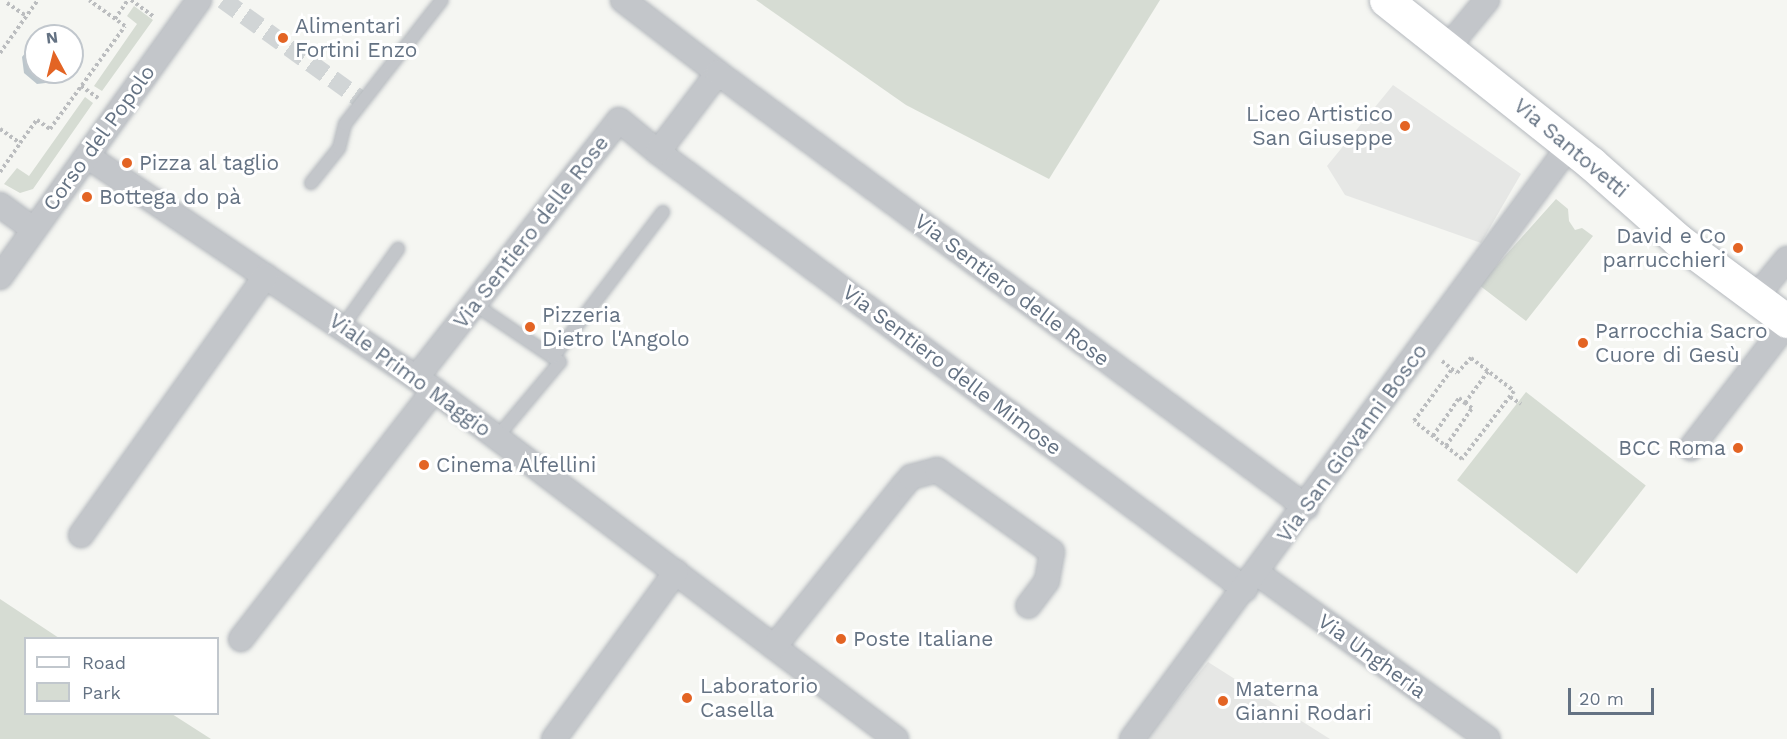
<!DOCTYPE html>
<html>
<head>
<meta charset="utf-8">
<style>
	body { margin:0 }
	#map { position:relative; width:1787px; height:739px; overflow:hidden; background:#f5f6f2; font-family:"Work Sans",sans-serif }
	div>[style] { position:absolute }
	.built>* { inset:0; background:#e6e7e5 }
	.green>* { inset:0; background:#d6dcd3; transform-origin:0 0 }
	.water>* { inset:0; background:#bcc6cc }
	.pedestrian-tunnel>* { height:18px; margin-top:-9px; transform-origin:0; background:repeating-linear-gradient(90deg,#d1d5d6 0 18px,transparent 0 27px) }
	.path>* { height:4px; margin-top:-2px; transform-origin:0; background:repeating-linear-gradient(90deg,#bbbdbf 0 3px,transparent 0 6px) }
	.roads { filter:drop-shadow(0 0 2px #b5b9be) drop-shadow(0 0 2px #b5b9be) }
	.service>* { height:12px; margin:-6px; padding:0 6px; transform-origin:6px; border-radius:6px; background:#c3c6ca }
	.minor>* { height:24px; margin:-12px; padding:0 12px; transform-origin:12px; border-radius:12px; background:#c3c6ca }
	.secondary>* { height:33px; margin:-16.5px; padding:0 16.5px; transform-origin:16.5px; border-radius:16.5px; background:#fff }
	.dots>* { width:16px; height:16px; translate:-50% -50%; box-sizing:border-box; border:3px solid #fff; border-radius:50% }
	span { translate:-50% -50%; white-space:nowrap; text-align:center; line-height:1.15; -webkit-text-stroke:6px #fff; paint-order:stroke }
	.poi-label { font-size:21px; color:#647283 }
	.left { translate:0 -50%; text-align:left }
	.right { translate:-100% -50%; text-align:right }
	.street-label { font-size:21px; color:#647283 }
	.legend { position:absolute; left:24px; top:637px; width:195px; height:78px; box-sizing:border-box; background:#fff; border:2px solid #c1c7cd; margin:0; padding:8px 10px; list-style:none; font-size:18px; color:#647283 }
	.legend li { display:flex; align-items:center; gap:12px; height:30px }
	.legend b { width:30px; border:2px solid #c1c7cd }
	.north { position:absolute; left:24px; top:24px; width:60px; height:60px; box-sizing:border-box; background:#fff; border:2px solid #c1c7cd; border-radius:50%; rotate:353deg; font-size:16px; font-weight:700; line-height:24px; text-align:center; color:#647283 }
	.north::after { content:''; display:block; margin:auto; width:21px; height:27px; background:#e36424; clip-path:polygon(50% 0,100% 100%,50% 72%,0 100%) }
	.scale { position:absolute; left:1568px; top:688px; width:86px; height:27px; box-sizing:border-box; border:3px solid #647283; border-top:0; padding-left:8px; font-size:18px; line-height:21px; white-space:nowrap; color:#647283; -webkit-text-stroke:4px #fff; paint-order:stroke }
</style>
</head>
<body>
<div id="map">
	<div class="built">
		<div style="clip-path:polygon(1393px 85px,1521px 174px,1481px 243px,1345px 195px,1327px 166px)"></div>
		<div style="clip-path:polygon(1208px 662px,1330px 739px,1146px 739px)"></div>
	</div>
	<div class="green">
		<div style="clip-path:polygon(756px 0,1160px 0,1049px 179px,906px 105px)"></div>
		<div style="clip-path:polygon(134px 6px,153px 20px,102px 91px,94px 86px,137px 24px,127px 16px)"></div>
		<div style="clip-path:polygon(85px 97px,93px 103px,33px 189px,20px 193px,4px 184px,17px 168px,29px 176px)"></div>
		<div style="clip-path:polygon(1556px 199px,1568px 209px,1569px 221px,1575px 230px,1582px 228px,1593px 236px,1526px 321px,1479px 285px)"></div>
		<div style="left:1526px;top:392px;width:152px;height:112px;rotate:38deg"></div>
		<div style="clip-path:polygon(0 599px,59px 638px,26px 638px,26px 714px,172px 714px,211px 739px,0 739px)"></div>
	</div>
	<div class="water">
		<div style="clip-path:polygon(33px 43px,36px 72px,63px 72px,54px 82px,37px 84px,24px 73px,22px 57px)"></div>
	</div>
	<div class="pedestrian-tunnel">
		<div style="left:223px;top:0;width:173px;rotate:35.8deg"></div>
	</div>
	<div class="path">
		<div style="left:131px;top:0;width:29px;rotate:36deg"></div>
		<div style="left:7px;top:3px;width:23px;rotate:34deg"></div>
		<div style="left:115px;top:19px;width:23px;rotate:-56deg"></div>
		<div style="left:0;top:53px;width:65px;rotate:-54.4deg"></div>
		<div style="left:81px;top:86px;width:21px;rotate:35deg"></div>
		<div style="left:0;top:129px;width:24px;rotate:35deg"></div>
		<div style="left:20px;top:143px;width:29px;rotate:-54deg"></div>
		<div style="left:37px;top:120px;width:16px;rotate:35deg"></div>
		<div style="left:50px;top:129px;width:127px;rotate:-53.9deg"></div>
		<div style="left:125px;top:26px;width:44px;rotate:-144.2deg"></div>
		<div style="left:0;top:172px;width:35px;rotate:-55deg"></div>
		<div style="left:1442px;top:361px;width:19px;rotate:39deg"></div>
		<div style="left:1457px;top:373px;width:21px;rotate:-47deg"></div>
		<div style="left:1471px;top:358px;width:54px;rotate:37.5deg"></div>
		<div style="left:1514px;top:391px;width:86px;rotate:127.4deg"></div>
		<div style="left:1462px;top:459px;width:61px;rotate:-141.6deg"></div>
		<div style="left:1414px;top:421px;width:64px;rotate:-53.8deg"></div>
		<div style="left:1510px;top:397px;width:13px;rotate:32deg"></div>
		<div style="left:1433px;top:436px;width:46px;rotate:-55.6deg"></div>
		<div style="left:1459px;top:398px;width:8px;rotate:40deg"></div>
		<div style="left:1465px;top:403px;width:39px;rotate:-54deg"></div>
		<div style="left:1446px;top:446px;width:46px;rotate:-55.6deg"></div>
		<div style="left:1472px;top:408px;width:9px;rotate:-144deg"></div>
	</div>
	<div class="roads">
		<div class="service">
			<div style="left:311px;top:183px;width:45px;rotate:-51.3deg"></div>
			<div style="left:339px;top:148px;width:25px;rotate:-76deg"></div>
			<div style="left:345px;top:124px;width:157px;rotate:-52deg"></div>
			<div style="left:474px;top:304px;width:104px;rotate:34deg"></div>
			<div style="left:560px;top:362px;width:98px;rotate:130deg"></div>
			<div style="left:343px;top:326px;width:95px;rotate:-54.5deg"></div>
			<div style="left:553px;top:357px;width:182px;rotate:-52.8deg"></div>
		</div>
		<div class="minor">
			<div style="left:623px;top:0;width:120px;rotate:37.5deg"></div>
			<div style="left:1448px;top:47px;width:61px;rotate:-50.3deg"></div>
			<div style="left:658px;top:152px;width:732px;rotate:36.67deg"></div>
			<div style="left:87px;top:156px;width:419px;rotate:34deg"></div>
			<div style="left:434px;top:390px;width:579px;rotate:37.07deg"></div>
			<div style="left:0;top:205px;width:41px;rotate:36deg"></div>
			<div style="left:0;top:277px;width:341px;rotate:-54.3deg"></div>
			<div style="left:1754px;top:299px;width:52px;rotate:-50.5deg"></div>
			<div style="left:416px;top:378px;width:328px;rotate:-51.8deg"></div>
			<div style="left:619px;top:120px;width:50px;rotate:39.4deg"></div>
			<div style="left:658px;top:152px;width:99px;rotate:-52.8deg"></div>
			<div style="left:718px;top:73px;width:731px;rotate:36.43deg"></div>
			<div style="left:1691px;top:448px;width:157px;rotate:-52.3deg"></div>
			<div style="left:81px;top:535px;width:318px;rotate:-54.5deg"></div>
			<div style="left:1257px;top:573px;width:284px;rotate:35.7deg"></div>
			<div style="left:241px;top:639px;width:315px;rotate:-52.2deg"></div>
			<div style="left:774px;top:647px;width:208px;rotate:-51.3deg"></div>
			<div style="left:904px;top:485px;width:11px;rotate:-49deg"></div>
			<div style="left:911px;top:477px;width:27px;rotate:-15deg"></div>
			<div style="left:937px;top:470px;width:141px;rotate:35.5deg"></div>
			<div style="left:1052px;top:552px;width:29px;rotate:100deg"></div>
			<div style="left:1047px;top:581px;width:31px;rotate:127deg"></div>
			<div style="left:554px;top:739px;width:207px;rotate:-53.9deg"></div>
			<div style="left:1132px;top:739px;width:738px;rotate:-53.6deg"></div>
		</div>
		<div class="secondary">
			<div style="left:1386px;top:0;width:262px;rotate:38.5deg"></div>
			<div style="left:1591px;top:163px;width:116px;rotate:41.5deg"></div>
			<div style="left:1678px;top:240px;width:136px;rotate:36.6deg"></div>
		</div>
	</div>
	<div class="dots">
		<div style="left:283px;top:38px;background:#e36424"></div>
		<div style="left:1405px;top:126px;background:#e36424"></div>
		<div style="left:127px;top:163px;background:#e36424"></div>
		<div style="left:87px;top:197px;background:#e36424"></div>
		<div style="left:1738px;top:248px;background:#e36424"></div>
		<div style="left:530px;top:327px;background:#e36424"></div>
		<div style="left:1583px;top:343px;background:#e36424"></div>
		<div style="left:1738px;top:448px;background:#e36424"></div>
		<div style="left:424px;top:465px;background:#e36424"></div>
		<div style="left:841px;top:639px;background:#e36424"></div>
		<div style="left:687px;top:698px;background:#e36424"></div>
		<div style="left:1223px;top:701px;background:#e36424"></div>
	</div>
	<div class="poi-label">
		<span class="left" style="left:295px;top:38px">Alimentari<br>Fortini Enzo</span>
		<span class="right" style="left:1393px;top:126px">Liceo Artistico<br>San Giuseppe</span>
		<span class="left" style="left:139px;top:163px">Pizza al taglio</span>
		<span class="left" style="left:99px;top:197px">Bottega do pà</span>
		<span class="right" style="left:1726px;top:248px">David e Co<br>parrucchieri</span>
		<span class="left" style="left:542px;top:327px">Pizzeria<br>Dietro l'Angolo</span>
		<span class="left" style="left:1595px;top:343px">Parrocchia Sacro<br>Cuore di Gesù</span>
		<span class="right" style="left:1726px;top:448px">BCC Roma</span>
		<span class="left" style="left:436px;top:465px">Cinema Alfellini</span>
		<span class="left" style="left:853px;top:639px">Poste Italiane</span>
		<span class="left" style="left:700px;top:698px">Laboratorio<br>Casella</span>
		<span class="left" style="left:1235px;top:701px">Materna<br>Gianni Rodari</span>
	</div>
	<div class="street-label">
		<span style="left:99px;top:138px;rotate:-54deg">Corso del Popolo</span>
		<span style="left:1571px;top:148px;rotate:40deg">Via Santovetti</span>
		<span style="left:531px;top:232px;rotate:-52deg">Via Sentiero delle Rose</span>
		<span style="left:1012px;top:290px;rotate:37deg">Via Sentiero delle Rose</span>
		<span style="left:952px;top:370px;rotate:37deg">Via Sentiero delle Mimose</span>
		<span style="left:410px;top:375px;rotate:36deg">Viale Primo Maggio</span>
		<span style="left:1352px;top:443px;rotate:-54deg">Via San Giovanni Bosco</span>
		<span style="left:1372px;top:656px;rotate:36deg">Via Ungheria</span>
	</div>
	<ul class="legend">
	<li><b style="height:8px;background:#fff"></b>Road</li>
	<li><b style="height:16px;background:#d6dcd3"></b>Park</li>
	</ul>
	<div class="north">N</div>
	<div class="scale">20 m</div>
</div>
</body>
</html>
